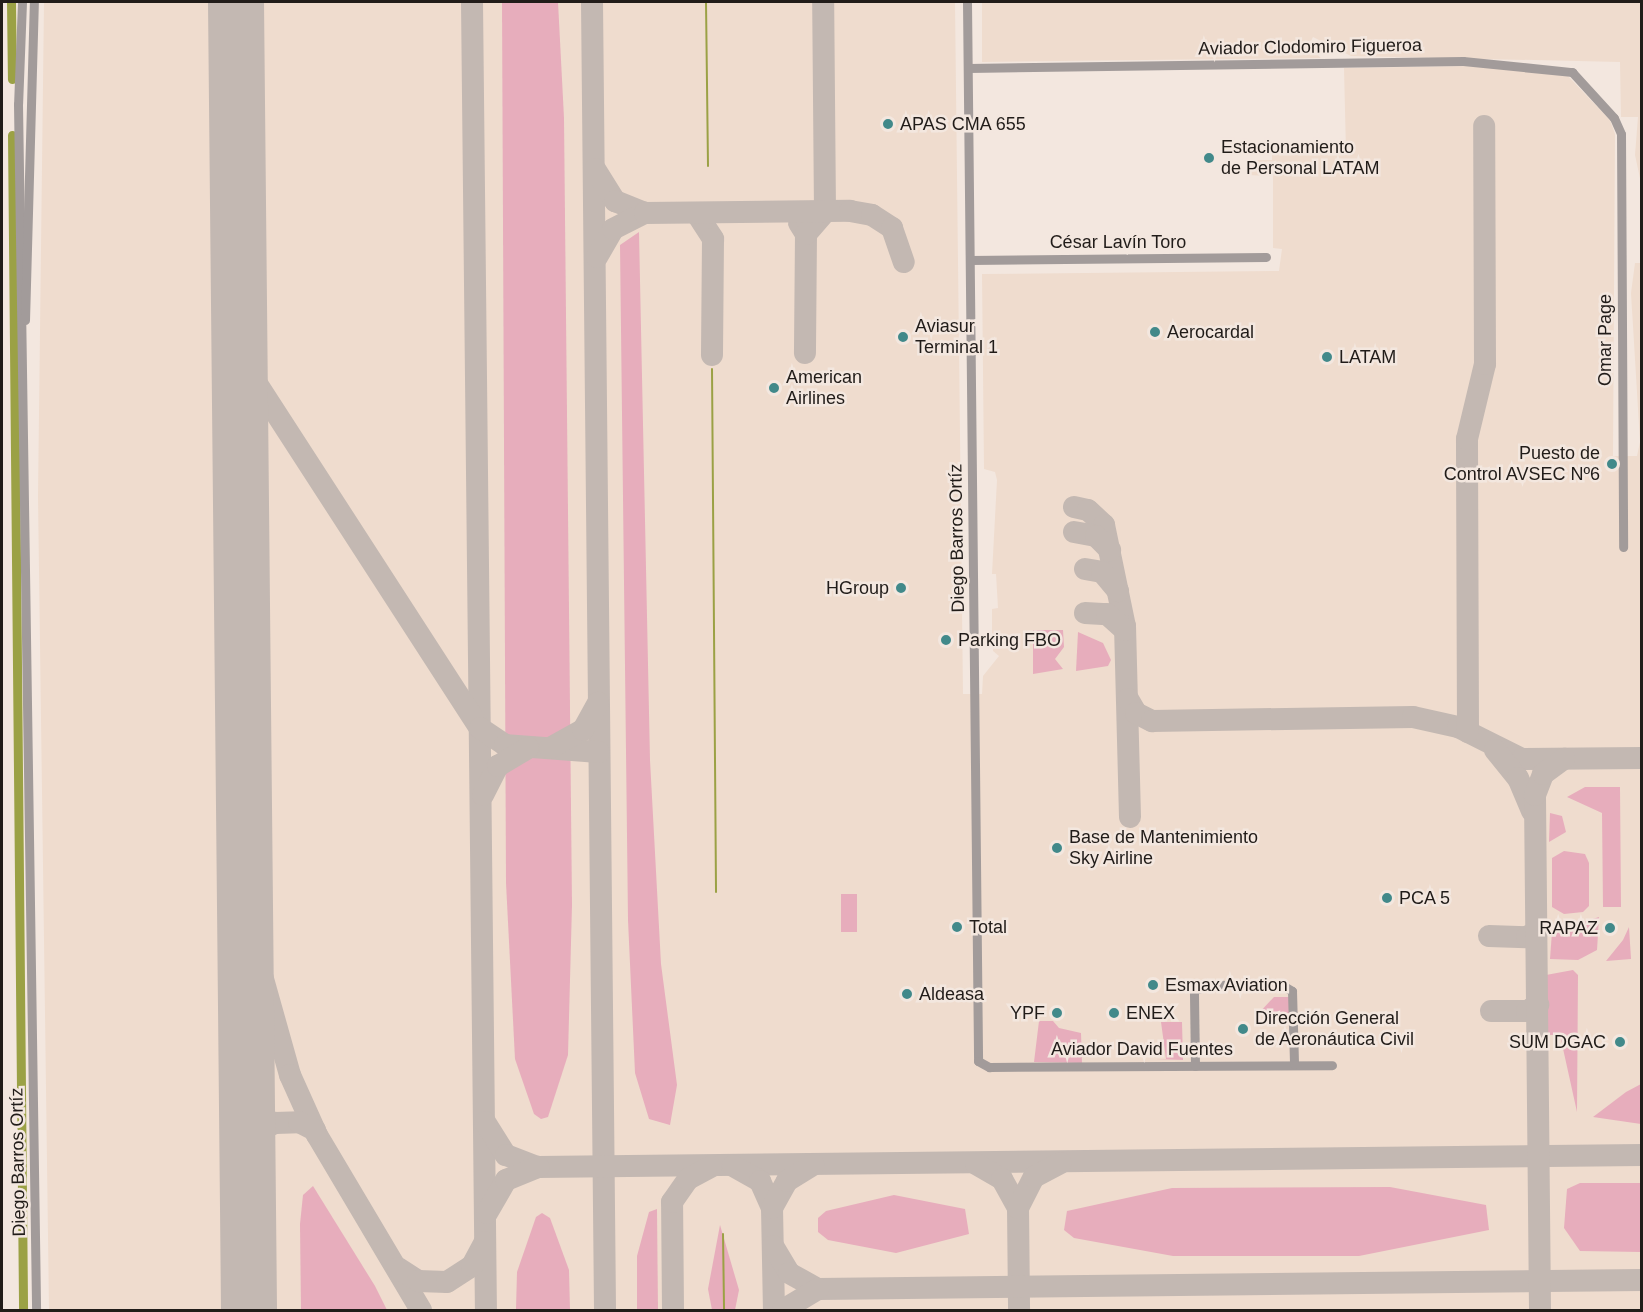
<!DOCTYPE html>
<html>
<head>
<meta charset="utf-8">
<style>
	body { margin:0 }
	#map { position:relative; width:1643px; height:1312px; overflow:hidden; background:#f3e7df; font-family:Helvetica,sans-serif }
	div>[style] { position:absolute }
	.built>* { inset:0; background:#efdcce }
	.green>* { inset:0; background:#e7adbc; transform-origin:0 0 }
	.stream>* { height:2px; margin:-1px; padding:0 1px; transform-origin:1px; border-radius:1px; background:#9ba145 }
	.canal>* { height:9px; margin:-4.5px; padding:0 4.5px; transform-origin:4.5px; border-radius:4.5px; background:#9ba145 }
	.taxiway>* { height:22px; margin:-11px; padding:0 11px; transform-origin:11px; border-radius:11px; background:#c3b8b2 }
	.runway>* { height:56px; margin:-28px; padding:0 28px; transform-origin:28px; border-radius:28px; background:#c3b8b2 }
	.minor>* { height:9px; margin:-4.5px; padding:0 4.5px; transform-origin:4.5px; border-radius:4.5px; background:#a29b9a }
	.dots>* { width:16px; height:16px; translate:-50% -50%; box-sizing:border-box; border:3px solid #f3e7df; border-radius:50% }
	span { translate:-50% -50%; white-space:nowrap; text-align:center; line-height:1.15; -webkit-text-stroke:5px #f3e7df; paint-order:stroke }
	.street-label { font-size:18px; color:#211c19 }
	.poi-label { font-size:18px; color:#211c19 }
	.left { translate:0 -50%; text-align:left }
	.right { translate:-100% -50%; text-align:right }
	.frame { position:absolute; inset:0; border:3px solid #211c19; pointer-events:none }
</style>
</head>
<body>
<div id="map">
	<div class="built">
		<div style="clip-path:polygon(44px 2px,955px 2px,963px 694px,982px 694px,983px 676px,999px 656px,993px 651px,992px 631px,992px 609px,998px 608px,996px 574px,992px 574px,997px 480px,995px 472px,984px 469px,982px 274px,1279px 271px,1282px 249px,1273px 248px,1273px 176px,1246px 175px,1246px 160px,1272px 160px,1272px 144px,1296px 144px,1297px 152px,1346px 152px,1344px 68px,1468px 66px,1567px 75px,1610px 120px,1615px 134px,1613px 456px,1637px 456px,1640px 442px,1631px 293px,1635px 263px,1641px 263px,1641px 1310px,49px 1310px,38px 496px)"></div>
		<div style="clip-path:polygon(982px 2px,1641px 2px,1641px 183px,1635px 155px,1638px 117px,1621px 117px,1620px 62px,1351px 56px,1313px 37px,1308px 47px,1321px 58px,982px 62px)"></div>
	</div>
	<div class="green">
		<div style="clip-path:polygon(502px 2px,558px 2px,564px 118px,572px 905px,568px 1055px,548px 1117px,541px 1119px,534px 1114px,515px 1059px,506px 883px)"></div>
		<div style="clip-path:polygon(639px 232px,650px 760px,661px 964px,677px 1085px,670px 1125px,649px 1119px,635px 1073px,628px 920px,620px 245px)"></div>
		<div style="clip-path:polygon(1033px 630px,1063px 630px,1064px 647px,1055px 659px,1063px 669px,1033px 674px)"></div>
		<div style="clip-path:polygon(1078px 632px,1103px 643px,1111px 660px,1108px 666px,1076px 671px)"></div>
		<div style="clip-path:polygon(1585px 787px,1620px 787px,1621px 907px,1603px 907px,1602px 813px,1567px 797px)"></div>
		<div style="clip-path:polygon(1550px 813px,1562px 816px,1566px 832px,1549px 842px)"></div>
		<div style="clip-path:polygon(1564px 851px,1585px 854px,1589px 863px,1589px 906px,1583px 912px,1564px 914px,1552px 907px,1552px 858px)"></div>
		<div style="left:841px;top:894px;width:16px;height:38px"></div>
		<div style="clip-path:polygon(1599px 917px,1597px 950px,1578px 960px,1550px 959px,1552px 932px)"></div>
		<div style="clip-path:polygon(1629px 927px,1631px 959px,1606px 961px,1623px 940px)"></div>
		<div style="clip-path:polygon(1573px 970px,1578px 975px,1577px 1112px,1560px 1035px,1547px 1035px,1546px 975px)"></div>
		<div style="clip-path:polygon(1274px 997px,1290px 997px,1289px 1015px,1257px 1015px)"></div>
		<div style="clip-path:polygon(1039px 1021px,1053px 1021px,1059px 1028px,1081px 1033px,1082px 1063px,1034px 1062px)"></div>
		<div style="clip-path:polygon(1161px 1022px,1182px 1022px,1183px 1060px,1156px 1059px,1166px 1059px)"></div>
		<div style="clip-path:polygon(1641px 1084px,1641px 1124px,1593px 1117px,1626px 1092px)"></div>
		<div style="clip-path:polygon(1641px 1183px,1641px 1252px,1580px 1251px,1564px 1228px,1567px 1189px,1580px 1183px)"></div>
		<div style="clip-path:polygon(313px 1186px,375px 1286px,387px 1310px,301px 1310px,300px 1224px,303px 1195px)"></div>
		<div style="clip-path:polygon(1390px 1187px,1486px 1205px,1489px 1230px,1359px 1256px,1173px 1256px,1074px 1238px,1064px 1230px,1067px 1211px,1172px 1188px)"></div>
		<div style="clip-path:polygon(894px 1195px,965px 1209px,969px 1234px,896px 1253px,828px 1240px,818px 1232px,818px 1218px,826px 1211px)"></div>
		<div style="clip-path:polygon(657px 1209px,658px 1310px,637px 1310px,637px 1256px,649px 1212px)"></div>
		<div style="clip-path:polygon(542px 1213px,550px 1218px,569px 1270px,570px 1310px,516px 1309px,517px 1272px,536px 1217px)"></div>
		<div style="clip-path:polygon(720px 1225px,739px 1290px,735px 1310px,712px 1310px,708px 1289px)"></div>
	</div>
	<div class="stream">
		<div style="left:706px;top:2px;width:164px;rotate:89.3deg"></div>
		<div style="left:712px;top:369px;width:523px;rotate:89.56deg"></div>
		<div style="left:723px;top:1234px;width:76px;rotate:89.2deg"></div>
	</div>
	<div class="canal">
		<div style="left:11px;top:2px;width:77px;rotate:89.3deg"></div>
		<div style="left:12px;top:135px;width:1175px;rotate:89.46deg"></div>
	</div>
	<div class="taxiway">
		<div style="left:472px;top:2px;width:1308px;rotate:89.39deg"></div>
		<div style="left:592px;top:2px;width:1308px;rotate:89.43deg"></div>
		<div style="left:595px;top:169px;width:38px;rotate:58deg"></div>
		<div style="left:615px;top:201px;width:32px;rotate:22deg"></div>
		<div style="left:697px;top:214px;width:30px;rotate:57deg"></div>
		<div style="left:713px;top:239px;width:116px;rotate:90.5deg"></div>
		<div style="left:799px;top:223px;width:13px;rotate:58deg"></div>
		<div style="left:806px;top:234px;width:119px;rotate:90.5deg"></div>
		<div style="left:806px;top:234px;width:29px;rotate:-49deg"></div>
		<div style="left:825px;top:212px;width:210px;rotate:-90.5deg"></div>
		<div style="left:597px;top:257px;width:32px;rotate:-60deg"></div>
		<div style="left:613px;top:229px;width:36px;rotate:-27deg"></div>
		<div style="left:645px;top:213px;width:205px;rotate:-0.6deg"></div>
		<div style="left:850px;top:211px;width:22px;rotate:10deg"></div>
		<div style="left:872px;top:215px;width:24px;rotate:33deg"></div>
		<div style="left:892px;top:228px;width:36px;rotate:71deg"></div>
		<div style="left:239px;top:356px;width:443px;rotate:57.1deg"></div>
		<div style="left:480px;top:728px;width:30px;rotate:34deg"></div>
		<div style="left:505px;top:745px;width:94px;rotate:4.3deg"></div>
		<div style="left:1074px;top:507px;width:14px;rotate:12deg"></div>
		<div style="left:1088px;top:510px;width:22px;rotate:43deg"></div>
		<div style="left:1104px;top:525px;width:103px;rotate:78.3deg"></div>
		<div style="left:1125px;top:626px;width:191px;rotate:88.5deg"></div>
		<div style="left:1074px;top:532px;width:22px;rotate:10deg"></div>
		<div style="left:1096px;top:536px;width:20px;rotate:45deg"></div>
		<div style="left:1085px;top:569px;width:17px;rotate:10deg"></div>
		<div style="left:1102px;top:572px;width:25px;rotate:50deg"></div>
		<div style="left:1085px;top:613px;width:22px;rotate:3deg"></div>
		<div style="left:1107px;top:614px;width:24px;rotate:42deg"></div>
		<div style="left:1128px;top:699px;width:16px;rotate:60deg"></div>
		<div style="left:1136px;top:713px;width:18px;rotate:27deg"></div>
		<div style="left:1152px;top:721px;width:261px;rotate:-0.9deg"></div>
		<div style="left:1413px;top:717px;width:46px;rotate:12.5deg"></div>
		<div style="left:1458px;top:727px;width:72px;rotate:26.6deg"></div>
		<div style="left:1522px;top:759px;width:120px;rotate:-0.5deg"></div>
		<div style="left:1468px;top:732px;width:293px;rotate:-90.2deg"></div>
		<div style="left:1467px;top:439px;width:77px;rotate:-76.5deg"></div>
		<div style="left:1485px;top:364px;width:238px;rotate:-90.2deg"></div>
		<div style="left:550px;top:748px;width:38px;rotate:-29deg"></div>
		<div style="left:583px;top:730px;width:31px;rotate:-61deg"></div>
		<div style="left:1495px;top:750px;width:36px;rotate:51deg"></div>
		<div style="left:1518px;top:778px;width:36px;rotate:67deg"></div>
		<div style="left:483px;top:795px;width:33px;rotate:-63deg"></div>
		<div style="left:498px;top:766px;width:35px;rotate:-31deg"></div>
		<div style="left:244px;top:849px;width:106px;rotate:83.5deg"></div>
		<div style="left:256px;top:954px;width:126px;rotate:74.3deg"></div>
		<div style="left:290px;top:1075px;width:66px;rotate:65.8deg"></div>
		<div style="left:317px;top:1135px;width:204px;rotate:59.3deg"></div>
		<div style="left:1489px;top:936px;width:38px;rotate:2deg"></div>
		<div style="left:1527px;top:937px;width:12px;rotate:-31deg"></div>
		<div style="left:1491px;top:1011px;width:36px"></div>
		<div style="left:1527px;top:1011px;width:13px;rotate:-29deg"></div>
		<div style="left:485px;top:1122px;width:39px;rotate:58deg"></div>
		<div style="left:506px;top:1155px;width:34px;rotate:21deg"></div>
		<div style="left:538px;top:1167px;width:1104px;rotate:-0.62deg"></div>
		<div style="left:247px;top:1150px;width:24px;rotate:-55deg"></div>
		<div style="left:261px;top:1130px;width:16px;rotate:-27deg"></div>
		<div style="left:275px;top:1123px;width:24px;rotate:-2deg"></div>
		<div style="left:299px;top:1122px;width:18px;rotate:27deg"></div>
		<div style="left:976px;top:1164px;width:30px;rotate:30deg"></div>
		<div style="left:1002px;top:1179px;width:33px;rotate:61deg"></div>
		<div style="left:1018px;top:1208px;width:102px;rotate:89.4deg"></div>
		<div style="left:733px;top:1166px;width:31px;rotate:29deg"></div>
		<div style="left:760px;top:1181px;width:30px;rotate:66deg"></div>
		<div style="left:772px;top:1208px;width:102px;rotate:88.9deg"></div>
		<div style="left:772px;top:1208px;width:31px;rotate:-61deg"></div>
		<div style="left:787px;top:1181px;width:31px;rotate:-32deg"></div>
		<div style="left:1018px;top:1208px;width:35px;rotate:-63deg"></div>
		<div style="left:1034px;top:1177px;width:30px;rotate:-28deg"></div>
		<div style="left:487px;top:1213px;width:38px;rotate:-60deg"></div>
		<div style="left:506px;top:1180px;width:35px;rotate:-22deg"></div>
		<div style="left:773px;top:1246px;width:31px;rotate:59deg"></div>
		<div style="left:789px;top:1273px;width:33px;rotate:29deg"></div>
		<div style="left:818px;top:1289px;width:824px;rotate:-0.63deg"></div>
		<div style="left:398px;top:1268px;width:24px;rotate:33deg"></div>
		<div style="left:418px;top:1281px;width:29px;rotate:2deg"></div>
		<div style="left:447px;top:1282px;width:30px;rotate:-33deg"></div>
		<div style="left:472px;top:1266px;width:27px;rotate:-62deg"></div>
		<div style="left:673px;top:1310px;width:108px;rotate:-90.5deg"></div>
		<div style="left:672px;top:1202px;width:28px;rotate:-55deg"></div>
		<div style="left:688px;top:1179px;width:26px;rotate:-28deg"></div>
		<div style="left:783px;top:1310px;width:41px;rotate:-31deg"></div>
		<div style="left:1540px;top:1310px;width:515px;rotate:-90.56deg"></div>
		<div style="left:1535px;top:795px;width:22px;rotate:-69deg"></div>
		<div style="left:1543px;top:774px;width:26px;rotate:-36deg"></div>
	</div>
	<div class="runway">
		<div style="left:236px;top:2px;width:1308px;rotate:89.43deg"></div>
	</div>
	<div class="minor">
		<div style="left:22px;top:2px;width:102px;rotate:92.2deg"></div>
		<div style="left:18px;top:104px;width:1206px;rotate:89.14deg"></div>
		<div style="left:967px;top:2px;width:1059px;rotate:89.4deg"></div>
		<div style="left:978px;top:1061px;width:13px;rotate:29deg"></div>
		<div style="left:989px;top:1067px;width:343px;rotate:-0.3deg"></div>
		<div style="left:968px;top:68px;width:495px;rotate:-0.8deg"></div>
		<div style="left:1463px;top:61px;width:110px;rotate:5.8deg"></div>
		<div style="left:1572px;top:72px;width:62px;rotate:47.6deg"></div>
		<div style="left:1614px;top:118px;width:17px;rotate:66deg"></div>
		<div style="left:1621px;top:134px;width:413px;rotate:89.7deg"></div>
		<div style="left:970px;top:260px;width:296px;rotate:-0.6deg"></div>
		<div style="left:25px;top:320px;width:318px;rotate:-88.4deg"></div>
		<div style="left:1195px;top:1066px;width:76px;rotate:-90.8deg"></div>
		<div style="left:1194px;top:990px;width:20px;rotate:-15deg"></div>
		<div style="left:1213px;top:985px;width:67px;rotate:-0.9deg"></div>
		<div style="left:1280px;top:984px;width:14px;rotate:30deg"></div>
		<div style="left:1292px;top:991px;width:73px;rotate:88.4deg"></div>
	</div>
	<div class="dots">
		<div style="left:888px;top:124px;background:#41898a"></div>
		<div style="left:1209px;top:158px;background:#41898a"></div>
		<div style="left:1155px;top:332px;background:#41898a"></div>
		<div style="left:903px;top:337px;background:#41898a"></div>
		<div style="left:1327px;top:357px;background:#41898a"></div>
		<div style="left:774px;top:388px;background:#41898a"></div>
		<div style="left:1612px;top:464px;background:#41898a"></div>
		<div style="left:901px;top:588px;background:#41898a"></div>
		<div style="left:946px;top:640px;background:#41898a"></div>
		<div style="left:1057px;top:848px;background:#41898a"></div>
		<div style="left:1387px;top:898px;background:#41898a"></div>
		<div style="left:957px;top:927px;background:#41898a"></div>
		<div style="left:1610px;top:928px;background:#41898a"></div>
		<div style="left:1153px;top:985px;background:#41898a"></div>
		<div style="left:907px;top:994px;background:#41898a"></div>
		<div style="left:1057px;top:1013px;background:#41898a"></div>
		<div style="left:1114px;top:1013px;background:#41898a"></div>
		<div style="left:1243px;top:1029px;background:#41898a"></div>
		<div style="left:1620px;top:1042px;background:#41898a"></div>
	</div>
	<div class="street-label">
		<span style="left:1310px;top:47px;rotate:-1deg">Aviador Clodomiro Figueroa</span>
		<span style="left:1118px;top:242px">César Lavín Toro</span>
		<span style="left:1605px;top:340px;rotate:-90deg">Omar Page</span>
		<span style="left:957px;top:538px;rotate:-91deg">Diego Barros Ortíz</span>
		<span style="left:1142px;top:1049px">Aviador David Fuentes</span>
		<span style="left:18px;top:1162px;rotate:-91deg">Diego Barros Ortíz</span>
	</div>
	<div class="poi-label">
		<span class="left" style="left:900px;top:124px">APAS CMA 655</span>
		<span class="left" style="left:1221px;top:158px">Estacionamiento<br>de Personal LATAM</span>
		<span class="left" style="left:915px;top:337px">Aviasur<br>Terminal 1</span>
		<span class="left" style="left:1167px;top:332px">Aerocardal</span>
		<span class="left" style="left:1339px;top:357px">LATAM</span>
		<span class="left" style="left:786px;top:388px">American<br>Airlines</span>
		<span class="right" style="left:1600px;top:464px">Puesto de<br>Control AVSEC Nº6</span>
		<span class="right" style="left:889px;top:588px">HGroup</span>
		<span class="left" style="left:958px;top:640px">Parking FBO</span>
		<span class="left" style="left:1069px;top:848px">Base de Mantenimiento<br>Sky Airline</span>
		<span class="left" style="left:1399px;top:898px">PCA 5</span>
		<span class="left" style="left:969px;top:927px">Total</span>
		<span class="right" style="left:1598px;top:928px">RAPAZ</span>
		<span class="left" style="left:1165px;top:985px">Esmax Aviation</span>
		<span class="left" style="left:919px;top:994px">Aldeasa</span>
		<span class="right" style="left:1045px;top:1013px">YPF</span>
		<span class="left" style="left:1126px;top:1013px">ENEX</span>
		<span class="left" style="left:1255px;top:1029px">Dirección General<br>de Aeronáutica Civil</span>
		<span class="right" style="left:1606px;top:1042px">SUM DGAC</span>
	</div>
	<div class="frame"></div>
</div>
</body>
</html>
